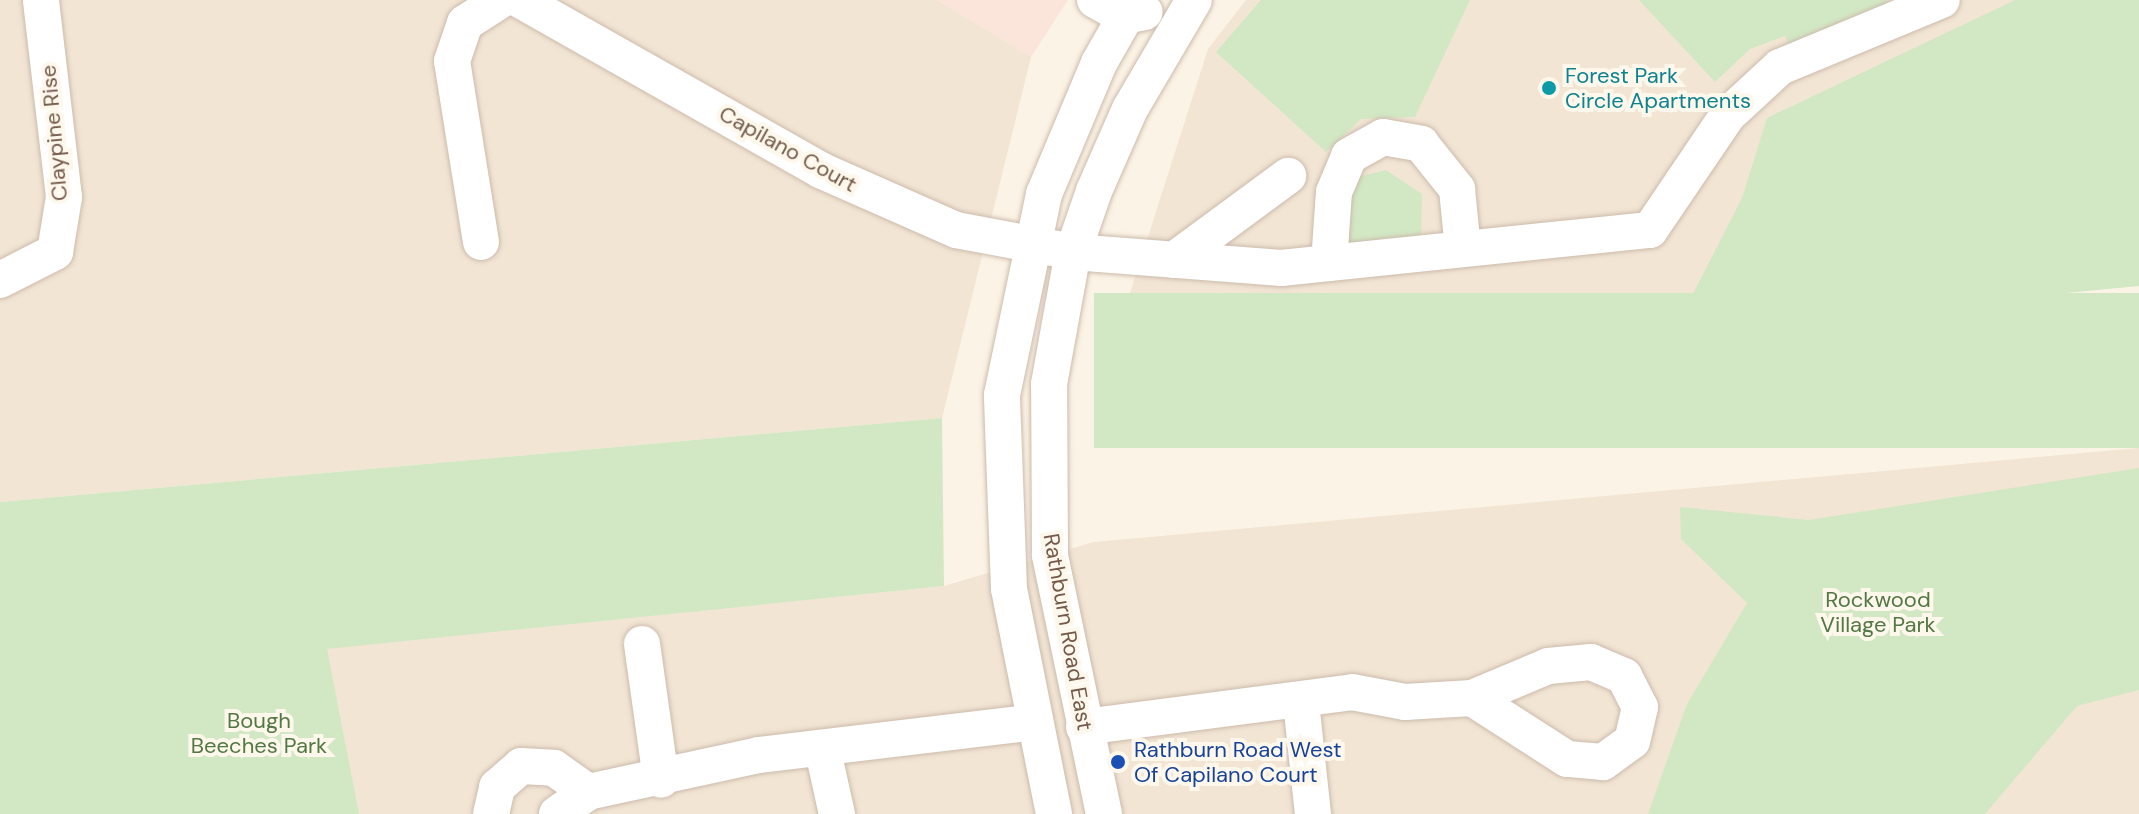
<!DOCTYPE html>
<html>
<head>
<meta charset="utf-8">
<style>
	body { margin:0 }
	#map { position:relative; width:2139px; height:814px; overflow:hidden; background:#fbf3e5; font-family:"DM Sans",sans-serif }
	div>[style] { position:absolute }
	.residential>* { inset:0; background:#f2e5d4 }
	.commercial>* { inset:0; background:#fbe4d9 }
	.green>* { inset:0; background:#d2e8c4; transform-origin:0 0 }
	.roads { filter:drop-shadow(0 0 2px #ccbbac) drop-shadow(0 0 2px #ccbbac) }
	.minor>* { height:36px; margin:-18px; padding:0 18px; transform-origin:18px; border-radius:18px; background:#fff }
	.dots>* { width:22px; height:22px; translate:-50% -50%; box-sizing:border-box; border:4px solid #fef7eb; border-radius:50% }
	span { translate:-50% -50%; white-space:nowrap; text-align:center; line-height:1.15; -webkit-text-stroke:8px #fef7eb; paint-order:stroke }
	.culture-label { font-size:22px; color:#0d838f }
	.left { translate:0 -50%; text-align:left }
	.street-label { font-size:22px; color:#735a4b }
	.park-label { font-size:22px; color:#527844 }
	.transit-label { font-size:22px; color:#164399 }
</style>
</head>
<body>
<div id="map">
	<div class="residential">
		<div style="clip-path:polygon(0 0,937px 0,1031px 57px,942px 418px,0 502px)"></div>
		<div style="clip-path:polygon(1246px 0,2139px 0,2139px 284px,1099px 390px,1208px 49px)"></div>
		<div style="clip-path:polygon(2139px 448px,2139px 814px,0 814px,0 679px,944px 586px,1094px 542px)"></div>
	</div>
	<div class="commercial">
		<div style="clip-path:polygon(937px 0,1068px 0,1031px 57px)"></div>
	</div>
	<div class="green">
		<div style="clip-path:polygon(1261px 0,1470px 0,1415px 117px,1361px 119px,1326px 152px,1216px 52px)"></div>
		<div style="clip-path:polygon(1639px 0,1886px 0,1889px 8px,1790px 47px,1785px 36px,1750px 49px,1715px 82px)"></div>
		<div style="clip-path:polygon(2015px 0,2139px 0,2139px 286px,1674px 331px,1742px 198px,1767px 118px)"></div>
		<div style="clip-path:polygon(1386px 170px,1422px 194px,1421px 238px,1412px 249px,1345px 243px,1338px 200px,1357px 177px)"></div>
		<div style="left:2139px;top:293px;width:155px;height:1045px;rotate:90deg"></div>
		<div style="clip-path:polygon(942px 418px,944px 586px,327px 649px,359px 814px,0 814px,0 502px)"></div>
		<div style="clip-path:polygon(2139px 468px,2139px 690px,2077px 706px,1985px 814px,1648px 814px,1687px 704px,1747px 603px,1681px 539px,1680px 507px,1809px 520px)"></div>
	</div>
	<div class="roads">
		<div class="minor">
			<div style="left:520px;top:0;width:345px;rotate:29.5deg"></div>
			<div style="left:820px;top:170px;width:149px;rotate:23.8deg"></div>
			<div style="left:956px;top:230px;width:119px;rotate:10.6deg"></div>
			<div style="left:1073px;top:252px;width:209px;rotate:4.4deg"></div>
			<div style="left:1281px;top:268px;width:371px;rotate:-5.9deg"></div>
			<div style="left:1650px;top:230px;width:139px;rotate:-55.9deg"></div>
			<div style="left:1728px;top:115px;width:71px;rotate:-42.7deg"></div>
			<div style="left:1780px;top:67px;width:175px;rotate:-22.5deg"></div>
			<div style="left:1095px;top:0;width:33px;rotate:29deg"></div>
			<div style="left:1124px;top:16px;width:21px;rotate:-11deg"></div>
			<div style="left:481px;top:242px;width:183px;rotate:-99.1deg"></div>
			<div style="left:452px;top:61px;width:40px;rotate:-71.1deg"></div>
			<div style="left:465px;top:23px;width:43px;rotate:-32.6deg"></div>
			<div style="left:1174px;top:260px;width:142px;rotate:-36.4deg"></div>
			<div style="left:1329px;top:263px;width:71px;rotate:-86deg"></div>
			<div style="left:1334px;top:192px;width:39px;rotate:-67deg"></div>
			<div style="left:1349px;top:156px;width:39px;rotate:-29deg"></div>
			<div style="left:1383px;top:137px;width:39px;rotate:10deg"></div>
			<div style="left:1421px;top:144px;width:58px;rotate:51.3deg"></div>
			<div style="left:1457px;top:189px;width:60px;rotate:84.3deg"></div>
			<div style="left:0;top:280px;width:62px;rotate:-27deg"></div>
			<div style="left:55px;top:252px;width:56px;rotate:-80.7deg"></div>
			<div style="left:64px;top:197px;width:198px;rotate:-96.7deg"></div>
			<div style="left:642px;top:644px;width:137px;rotate:82deg"></div>
			<div style="left:1591px;top:662px;width:36px;rotate:23deg"></div>
			<div style="left:1624px;top:676px;width:35px;rotate:63deg"></div>
			<div style="left:1640px;top:707px;width:35px;rotate:103deg"></div>
			<div style="left:1632px;top:741px;width:36px;rotate:144deg"></div>
			<div style="left:1603px;top:762px;width:36px;rotate:-175deg"></div>
			<div style="left:1567px;top:759px;width:113px;rotate:-147.3deg"></div>
			<div style="left:1472px;top:698px;width:82px;rotate:-22.8deg"></div>
			<div style="left:1548px;top:666px;width:43px;rotate:-5.3deg"></div>
			<div style="left:1301px;top:702px;width:113px;rotate:83.9deg"></div>
			<div style="left:1084px;top:727px;width:270px;rotate:-7.4deg"></div>
			<div style="left:1352px;top:692px;width:54px;rotate:10.7deg"></div>
			<div style="left:1405px;top:702px;width:67px;rotate:-3.4deg"></div>
			<div style="left:823px;top:751px;width:65px;rotate:77.5deg"></div>
			<div style="left:491px;top:814px;width:28px;rotate:-77deg"></div>
			<div style="left:497px;top:787px;width:32px;rotate:-41deg"></div>
			<div style="left:521px;top:766px;width:33px;rotate:3deg"></div>
			<div style="left:554px;top:768px;width:42px;rotate:35.2deg"></div>
			<div style="left:557px;top:814px;width:38px;rotate:-35deg"></div>
			<div style="left:588px;top:792px;width:175px;rotate:-12.2deg"></div>
			<div style="left:759px;top:755px;width:277px;rotate:-6.8deg"></div>
			<div style="left:1054px;top:814px;width:229px;rotate:-101.3deg"></div>
			<div style="left:1009px;top:589px;width:194px;rotate:-92.1deg"></div>
			<div style="left:1002px;top:395px;width:205px;rotate:-78.2deg"></div>
			<div style="left:1044px;top:194px;width:142px;rotate:-67.2deg"></div>
			<div style="left:1099px;top:63px;width:73px;rotate:-60.3deg"></div>
			<div style="left:1104px;top:814px;width:265px;rotate:-101.8deg"></div>
			<div style="left:1050px;top:555px;width:171px;rotate:-90.3deg"></div>
			<div style="left:1049px;top:384px;width:134px;rotate:-79.7deg"></div>
			<div style="left:1073px;top:252px;width:65px;rotate:-71deg"></div>
			<div style="left:1094px;top:191px;width:90px;rotate:-66.3deg"></div>
			<div style="left:1130px;top:109px;width:126px;rotate:-59.6deg"></div>
		</div>
	</div>
	<div class="dots">
		<div style="left:1549px;top:88px;background:#0f9aa8"></div>
		<div style="left:1118px;top:762px;background:#1a4fb4"></div>
	</div>
	<div class="culture-label">
		<span class="left" style="left:1565px;top:88px">Forest Park<br>Circle Apartments</span>
	</div>
	<div class="street-label">
		<span style="left:54px;top:133px;rotate:-95deg">Claypine Rise</span>
		<span style="left:788px;top:149px;rotate:29deg">Capilano Court</span>
		<span style="left:1068px;top:632px;rotate:80deg">Rathburn Road East</span>
	</div>
	<div class="park-label">
		<span style="left:1878px;top:612px">Rockwood<br>Village Park</span>
		<span style="left:259px;top:733px">Bough<br>Beeches Park</span>
	</div>
	<div class="transit-label">
		<span class="left" style="left:1134px;top:762px">Rathburn Road West<br>Of Capilano Court</span>
	</div>
</div>
</body>
</html>
